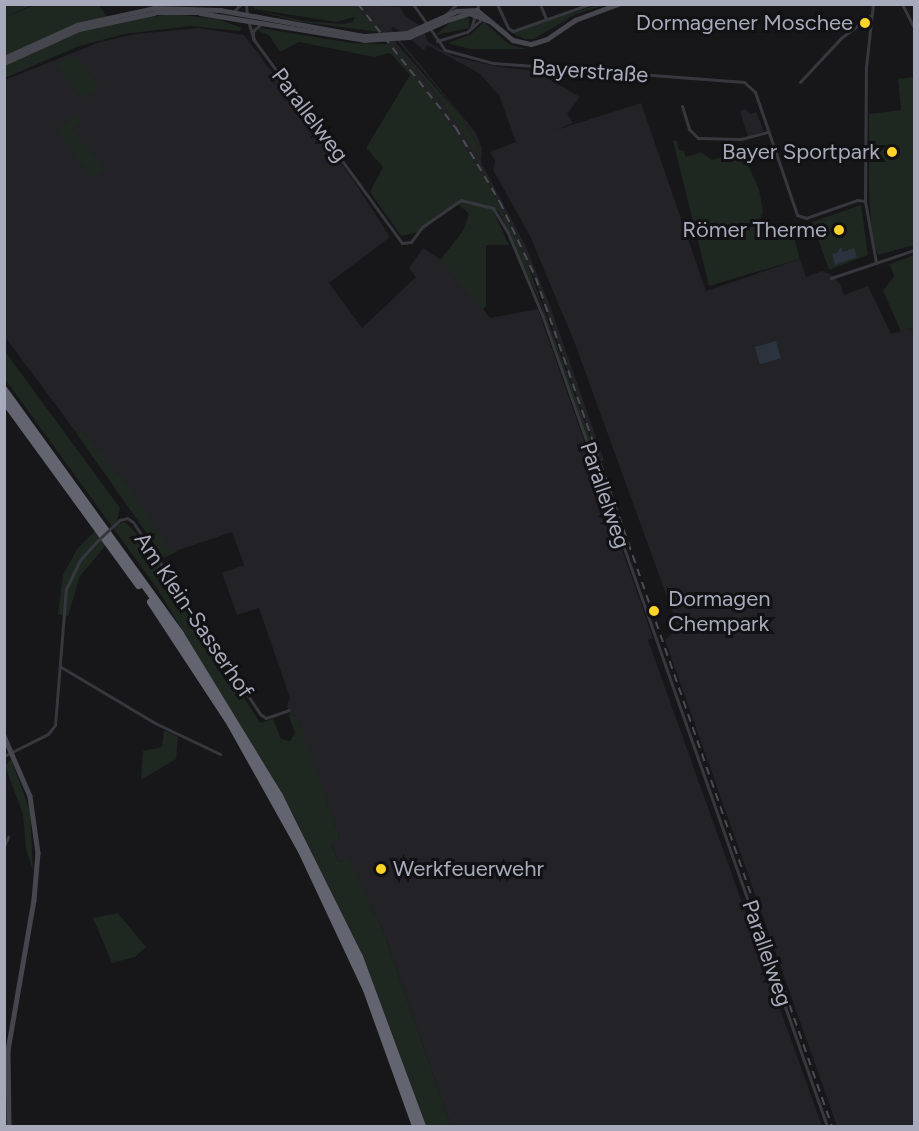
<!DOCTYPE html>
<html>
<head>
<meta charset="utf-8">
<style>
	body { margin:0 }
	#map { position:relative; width:919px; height:1131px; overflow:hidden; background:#171619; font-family:Figtree,sans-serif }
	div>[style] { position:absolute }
	.built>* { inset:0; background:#232226 }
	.green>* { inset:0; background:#1e2720 }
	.water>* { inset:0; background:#2b333e; transform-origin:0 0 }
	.minor>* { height:3px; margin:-1.5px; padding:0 1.5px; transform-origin:1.5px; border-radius:1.5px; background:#37373e }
	.secondary>* { height:4.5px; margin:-2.25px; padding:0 2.25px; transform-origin:2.25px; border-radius:2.25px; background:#45464e }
	.motorway>* { height:8px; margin:-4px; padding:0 4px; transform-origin:4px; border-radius:4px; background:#626470 }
	.rail>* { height:1.5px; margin-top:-0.75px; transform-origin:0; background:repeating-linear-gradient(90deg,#4a4b53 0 8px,transparent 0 14px) }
	.minor-bridge>* { height:3px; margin:-1.5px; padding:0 1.5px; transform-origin:1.5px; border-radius:1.5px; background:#37373e }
	.secondary-bridge>* { height:4.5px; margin:-2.25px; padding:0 2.25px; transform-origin:2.25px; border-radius:2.25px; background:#45464e }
	.dots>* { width:16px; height:16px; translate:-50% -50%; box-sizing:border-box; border:3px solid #121114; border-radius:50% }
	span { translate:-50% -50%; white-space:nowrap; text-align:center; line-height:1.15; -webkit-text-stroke:6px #121114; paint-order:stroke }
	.poi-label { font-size:22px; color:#a7aaba }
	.right { translate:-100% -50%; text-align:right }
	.left { translate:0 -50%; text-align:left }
	.street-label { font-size:22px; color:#a7aaba }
	.frame { position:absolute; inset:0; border:6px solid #a7aaba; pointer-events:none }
</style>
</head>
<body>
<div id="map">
	<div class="built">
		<div style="clip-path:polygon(evenodd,355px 5px,400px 7px,405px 16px,422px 27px,428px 42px,453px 56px,494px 66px,544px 72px,544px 76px,580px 97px,567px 114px,573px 123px,556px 130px,641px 103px,706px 291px,800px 259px,806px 277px,822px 271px,830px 274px,840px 284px,844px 295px,868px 286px,891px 334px,911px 328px,914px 338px,914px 1126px,837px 1126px,665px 640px,678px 627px,574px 341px,530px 236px,493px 170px,495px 161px,490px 152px,516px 142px,499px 95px,479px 73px,427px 45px,424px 50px,394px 27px,391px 29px,476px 133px,482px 149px,481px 162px,525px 245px,549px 303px,604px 460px,600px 462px,536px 282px,490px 186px,429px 93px,355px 5px,389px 31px,462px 117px,476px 142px,480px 159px,434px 91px,387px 33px,389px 31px)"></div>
		<div style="clip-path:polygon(199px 28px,244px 35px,352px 178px,390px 237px,329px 283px,362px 328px,416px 277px,409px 268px,423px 248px,446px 263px,490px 318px,538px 309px,653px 638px,648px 640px,822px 1126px,451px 1126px,383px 931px,349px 859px,339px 862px,331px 843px,340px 839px,296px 717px,291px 718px,287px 705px,290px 698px,259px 608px,237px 615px,222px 573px,244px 565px,232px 532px,167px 554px,5px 337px,5px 80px,100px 42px,136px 34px)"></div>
		<div style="clip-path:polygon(746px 109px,750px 114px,756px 112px,764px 131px,748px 137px,740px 111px)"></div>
	</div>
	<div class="green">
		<div style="clip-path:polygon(98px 4px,111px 22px,171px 14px,218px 19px,242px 28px,239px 31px,190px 26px,125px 34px,79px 46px,5px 78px,5px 5px,32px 5px,7px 16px,35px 5px)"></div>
		<div style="clip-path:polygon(253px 5px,355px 5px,379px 32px,295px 21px,252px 9px,304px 21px,344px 24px,353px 22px,355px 17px,336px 22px,254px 9px)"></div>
		<div style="clip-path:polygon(362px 5px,462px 117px,476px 142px,481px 161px,434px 91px)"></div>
		<div style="clip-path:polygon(598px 5px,605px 5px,576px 14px,534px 39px,524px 39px,510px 32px)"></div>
		<div style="clip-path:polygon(462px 15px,469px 18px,469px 28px,436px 35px,454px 19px,444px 23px)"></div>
		<div style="clip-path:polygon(484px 22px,510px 45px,528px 49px,470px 49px,447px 43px,470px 35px)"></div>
		<div style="clip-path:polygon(260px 28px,352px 43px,389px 44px,429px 93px,486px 179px,522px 249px,618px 514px,614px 516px,539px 300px,499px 212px,491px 206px,509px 245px,486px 245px,486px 306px,483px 310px,440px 260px,463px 231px,469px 214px,457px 203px,422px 231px,401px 236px,370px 192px,383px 167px,366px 148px,410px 75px,390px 53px,374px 57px,299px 42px,280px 52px,269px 35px,258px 31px)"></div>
		<div style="clip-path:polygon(76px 55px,99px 88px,83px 99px,55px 64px)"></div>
		<div style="clip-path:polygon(914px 77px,914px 245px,878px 255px,872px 238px,869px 190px,869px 114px,901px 110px,898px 79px)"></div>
		<div style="clip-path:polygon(77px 115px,81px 121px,72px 129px,104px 169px,91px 178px,58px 130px)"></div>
		<div style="clip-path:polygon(673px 141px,677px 141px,679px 150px,684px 151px,686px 157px,701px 152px,712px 160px,729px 155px,747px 163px,759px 189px,763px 212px,758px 227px,768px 236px,792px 229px,800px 259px,709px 286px)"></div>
		<div style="clip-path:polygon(861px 205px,868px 255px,829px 270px,812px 222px)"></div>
		<div style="clip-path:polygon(914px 255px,914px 338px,911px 328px,901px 331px,883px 291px,894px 276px,890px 265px,880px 268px)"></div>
		<div style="clip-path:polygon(4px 350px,120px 508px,116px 525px,124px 522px,131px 527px,169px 577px,260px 723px,273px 719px,281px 739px,290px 741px,295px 733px,288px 714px,297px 717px,340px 839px,331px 844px,339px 862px,349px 858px,383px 931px,451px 1126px,426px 1126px,362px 956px,292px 812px,158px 590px,5px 379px)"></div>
		<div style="clip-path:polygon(80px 430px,127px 484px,170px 550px,178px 551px,164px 558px,76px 433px)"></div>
		<div style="clip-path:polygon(95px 531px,107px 544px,80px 576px,68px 616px,58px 614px,63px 575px,77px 549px)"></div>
		<div style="clip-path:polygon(164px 730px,178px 737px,176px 759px,141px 780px,143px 751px,162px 747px)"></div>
		<div style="clip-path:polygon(11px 759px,30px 811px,33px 871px,26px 849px,23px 814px,5px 766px)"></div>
		<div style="clip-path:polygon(118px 913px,146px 947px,135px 957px,112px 963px,93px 918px)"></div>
	</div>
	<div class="water">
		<div style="clip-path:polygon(841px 247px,843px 252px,854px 248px,857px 257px,835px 265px,832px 253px,836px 254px)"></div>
		<div style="left:776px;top:341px;width:18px;height:22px;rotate:74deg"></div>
	</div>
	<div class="minor">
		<div style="left:246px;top:4px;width:11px;rotate:85deg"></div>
		<div style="left:413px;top:4px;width:56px;rotate:55.2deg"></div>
		<div style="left:445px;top:50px;width:50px;rotate:15.2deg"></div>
		<div style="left:493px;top:63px;width:252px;rotate:4.3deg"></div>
		<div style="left:744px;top:82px;width:15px;rotate:42deg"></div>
		<div style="left:755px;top:92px;width:130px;rotate:71.1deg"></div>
		<div style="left:797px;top:215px;width:9px;rotate:18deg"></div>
		<div style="left:806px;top:218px;width:54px;rotate:-19.4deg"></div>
		<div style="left:857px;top:200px;width:8px;rotate:7deg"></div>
		<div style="left:497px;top:4px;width:26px;rotate:65deg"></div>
		<div style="left:508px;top:28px;width:6px;rotate:31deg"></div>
		<div style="left:513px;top:31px;width:82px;rotate:-19.3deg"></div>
		<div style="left:540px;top:4px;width:16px;rotate:68deg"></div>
		<div style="left:902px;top:4px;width:27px;rotate:63deg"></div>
		<div style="left:234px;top:11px;width:10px;rotate:-45deg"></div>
		<div style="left:445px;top:15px;width:16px;rotate:-43deg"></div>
		<div style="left:248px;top:21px;width:20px;rotate:72deg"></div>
		<div style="left:254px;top:40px;width:251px;rotate:53.9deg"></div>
		<div style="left:402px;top:243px;width:9px;rotate:-6deg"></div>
		<div style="left:411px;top:242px;width:19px;rotate:-54deg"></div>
		<div style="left:422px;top:227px;width:47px;rotate:-34.7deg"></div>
		<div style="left:461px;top:200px;width:33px;rotate:14deg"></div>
		<div style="left:493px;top:208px;width:29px;rotate:59deg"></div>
		<div style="left:508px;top:233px;width:91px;rotate:67.4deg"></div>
		<div style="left:543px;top:317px;width:857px;rotate:70.66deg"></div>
		<div style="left:471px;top:28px;width:25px;rotate:-72deg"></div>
		<div style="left:253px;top:39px;width:8px;rotate:-90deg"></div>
		<div style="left:253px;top:31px;width:9px;rotate:-41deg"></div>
		<div style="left:437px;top:41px;width:31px;rotate:-17deg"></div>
		<div style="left:467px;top:32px;width:20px;rotate:-41deg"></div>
		<div style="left:800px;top:82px;width:60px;rotate:-47deg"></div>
		<div style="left:841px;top:38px;width:39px;rotate:-37deg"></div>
		<div style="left:682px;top:106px;width:24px;rotate:73deg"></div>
		<div style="left:689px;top:129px;width:13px;rotate:45deg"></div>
		<div style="left:698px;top:138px;width:43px;rotate:1.3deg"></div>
		<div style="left:741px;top:139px;width:28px;rotate:-15deg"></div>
		<div style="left:865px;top:201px;width:134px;rotate:-89.6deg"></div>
		<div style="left:866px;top:67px;width:63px;rotate:-83.7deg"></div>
		<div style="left:865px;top:201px;width:63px;rotate:79.9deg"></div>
		<div style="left:831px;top:278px;width:88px;rotate:-18.6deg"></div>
		<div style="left:120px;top:520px;width:7px;rotate:-16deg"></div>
		<div style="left:127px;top:518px;width:7px;rotate:34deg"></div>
		<div style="left:133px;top:522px;width:230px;rotate:56.5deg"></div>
		<div style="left:260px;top:714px;width:7px;rotate:34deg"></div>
		<div style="left:266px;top:718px;width:24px;rotate:-19deg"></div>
		<div style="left:61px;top:667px;width:109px;rotate:30.8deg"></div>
		<div style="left:155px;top:723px;width:72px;rotate:25.5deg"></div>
		<div style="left:4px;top:756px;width:49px;rotate:-26.6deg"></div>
		<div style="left:48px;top:734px;width:11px;rotate:-52deg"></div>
		<div style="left:55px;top:725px;width:136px;rotate:-85.4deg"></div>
		<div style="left:66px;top:589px;width:32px;rotate:-64deg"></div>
		<div style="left:80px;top:560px;width:24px;rotate:-48deg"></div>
		<div style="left:4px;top:846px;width:10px;rotate:-66deg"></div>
	</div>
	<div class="secondary">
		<div style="left:441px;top:18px;width:17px;rotate:-24deg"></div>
		<div style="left:457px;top:11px;width:20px;rotate:-3deg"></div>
		<div style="left:477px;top:10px;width:47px;rotate:39.8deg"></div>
		<div style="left:513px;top:40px;width:18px;rotate:13deg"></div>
		<div style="left:531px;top:44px;width:17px;rotate:-17deg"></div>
		<div style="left:547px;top:39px;width:34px;rotate:-34deg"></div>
		<div style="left:575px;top:20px;width:46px;rotate:-20.4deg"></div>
		<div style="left:445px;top:21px;width:25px;rotate:-18deg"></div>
		<div style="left:469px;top:13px;width:22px;rotate:21deg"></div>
		<div style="left:4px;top:58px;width:80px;rotate:-24.3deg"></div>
		<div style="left:77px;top:25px;width:79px;rotate:-12.4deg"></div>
		<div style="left:154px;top:8px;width:66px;rotate:1.7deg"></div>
		<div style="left:220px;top:10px;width:147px;rotate:10.2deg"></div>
		<div style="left:4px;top:63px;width:82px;rotate:-24.4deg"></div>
		<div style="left:79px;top:29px;width:77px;rotate:-12deg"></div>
		<div style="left:154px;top:13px;width:46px"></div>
		<div style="left:200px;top:13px;width:166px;rotate:9.3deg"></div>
		<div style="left:4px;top:736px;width:65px;rotate:66.6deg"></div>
		<div style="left:30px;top:796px;width:58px;rotate:82deg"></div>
		<div style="left:38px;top:853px;width:47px;rotate:94.9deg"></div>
		<div style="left:34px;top:900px;width:153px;rotate:99.8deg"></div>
		<div style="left:8px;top:1051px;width:75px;rotate:89.2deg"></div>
	</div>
	<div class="motorway">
		<div style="left:4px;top:390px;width:301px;rotate:54.2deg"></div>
		<div style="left:180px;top:634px;width:190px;rotate:58.6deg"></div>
		<div style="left:279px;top:796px;width:180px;rotate:63.6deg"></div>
		<div style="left:359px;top:957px;width:180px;rotate:69.6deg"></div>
		<div style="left:4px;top:400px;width:229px;rotate:53.9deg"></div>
		<div style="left:151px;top:602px;width:146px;rotate:56.7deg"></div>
		<div style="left:231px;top:724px;width:145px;rotate:60.8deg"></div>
		<div style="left:302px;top:851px;width:153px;rotate:64.9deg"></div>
		<div style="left:367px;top:990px;width:145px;rotate:70.2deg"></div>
	</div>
	<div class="rail">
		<div style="left:358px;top:4px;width:158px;rotate:51.7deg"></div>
		<div style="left:456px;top:128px;width:86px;rotate:59.3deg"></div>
		<div style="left:500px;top:202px;width:84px;rotate:64.7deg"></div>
		<div style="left:536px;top:278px;width:898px;rotate:70.76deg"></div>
	</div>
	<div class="minor-bridge">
		<div style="left:96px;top:542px;width:33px;rotate:-43deg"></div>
	</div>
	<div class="secondary-bridge">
		<div style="left:365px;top:36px;width:42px;rotate:-4.1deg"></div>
		<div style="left:407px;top:33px;width:37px;rotate:-24deg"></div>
		<div style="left:364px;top:40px;width:45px;rotate:-3.8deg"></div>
		<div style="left:409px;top:37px;width:39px;rotate:-24deg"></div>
	</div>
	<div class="dots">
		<div style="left:865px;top:23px;background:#ffd428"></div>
		<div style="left:892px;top:152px;background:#ffd428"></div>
		<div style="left:839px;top:230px;background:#ffd428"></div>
		<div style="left:654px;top:611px;background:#ffd428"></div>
		<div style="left:381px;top:869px;background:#ffd428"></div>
	</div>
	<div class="poi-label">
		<span class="right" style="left:853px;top:23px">Dormagener Moschee</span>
		<span class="right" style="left:880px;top:152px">Bayer Sportpark</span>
		<span class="right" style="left:827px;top:230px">Römer Therme</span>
		<span class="left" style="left:668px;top:611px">Dormagen<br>Chempark</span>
		<span class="left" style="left:393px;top:869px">Werkfeuerwehr</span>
	</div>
	<div class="street-label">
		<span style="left:590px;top:71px;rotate:4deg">Bayerstraße</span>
		<span style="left:310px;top:115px;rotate:53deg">Parallelweg</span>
		<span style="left:605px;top:495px;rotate:71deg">Parallelweg</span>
		<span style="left:194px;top:615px;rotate:56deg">Am Klein-Sasserhof</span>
		<span style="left:767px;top:953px;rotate:71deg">Parallelweg</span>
	</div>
	<div class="frame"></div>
</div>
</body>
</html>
